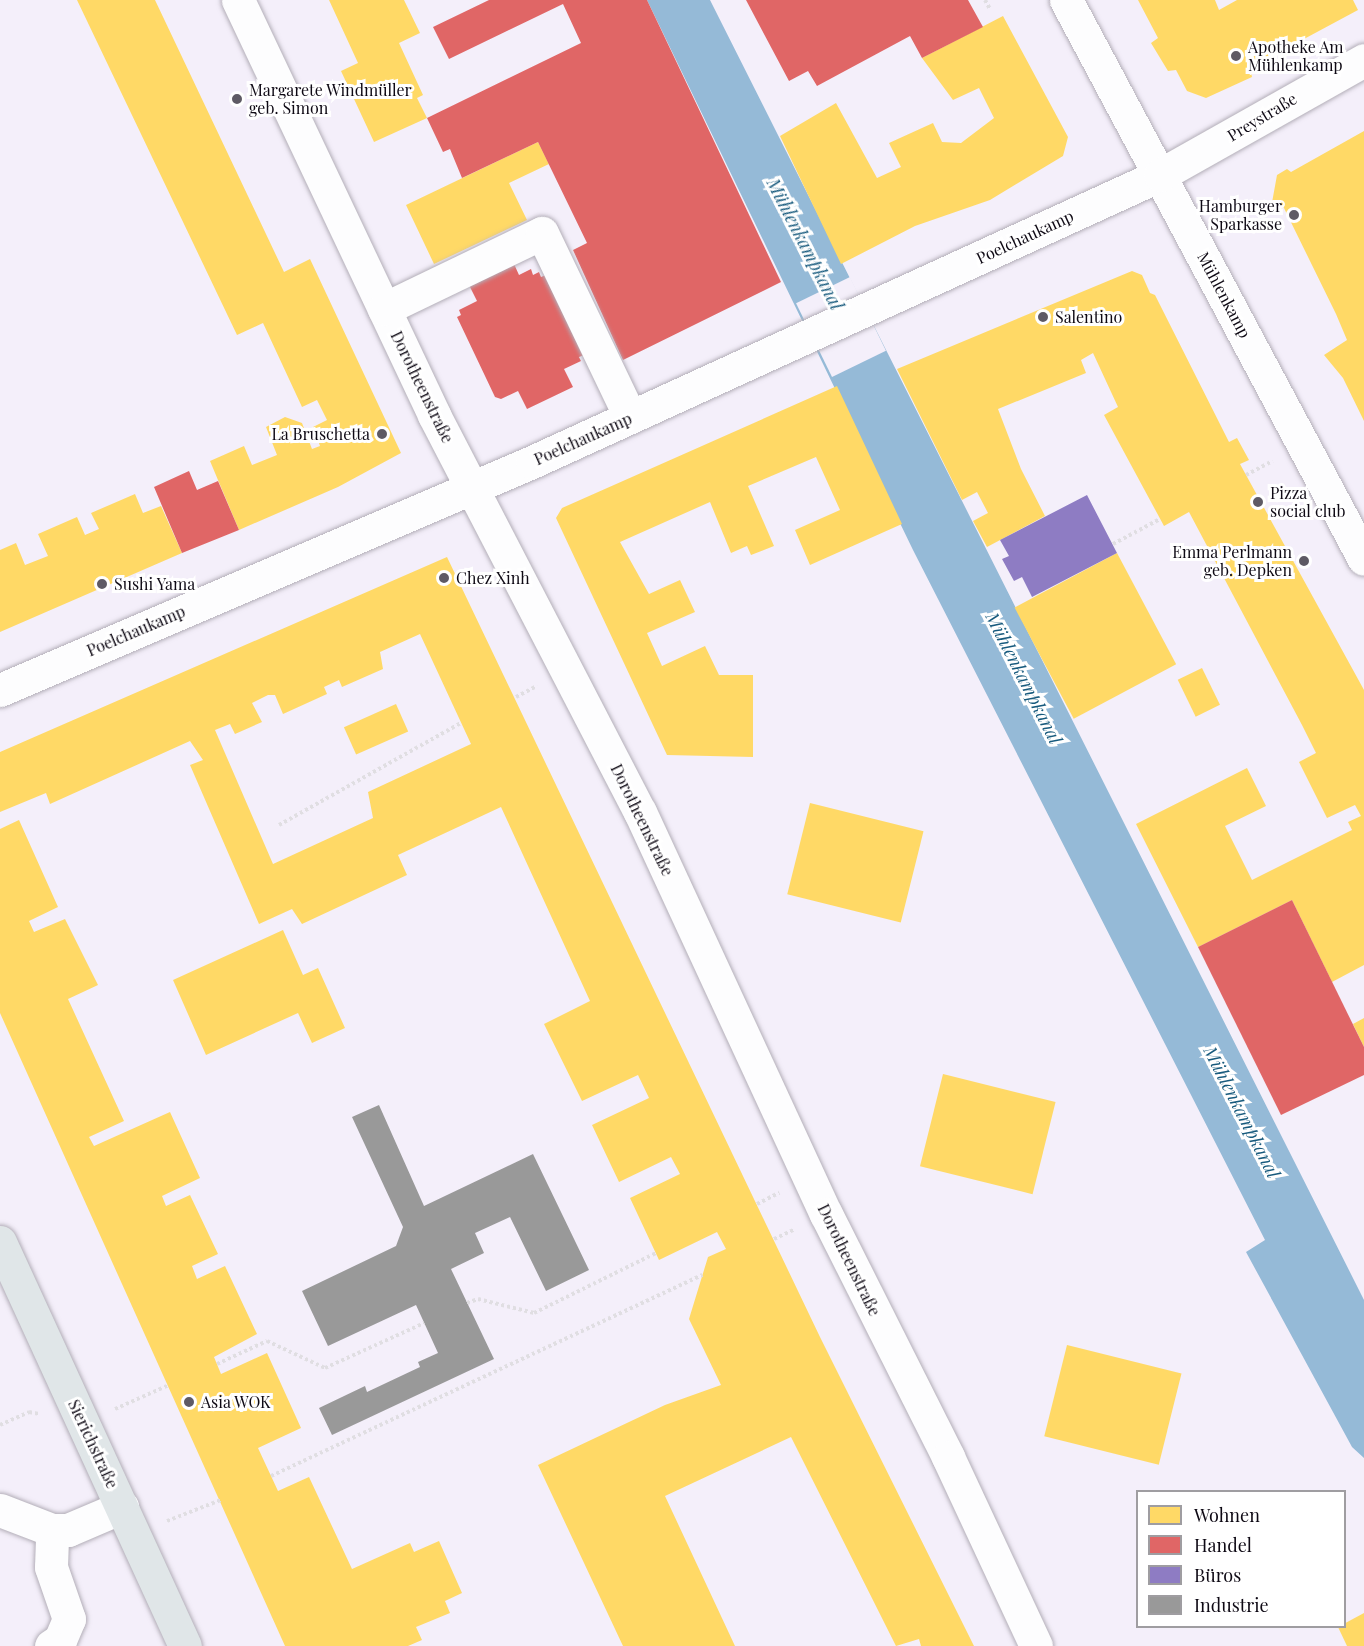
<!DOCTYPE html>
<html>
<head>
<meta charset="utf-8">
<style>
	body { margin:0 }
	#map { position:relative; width:1364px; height:1646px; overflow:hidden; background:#f4effa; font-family:"Playfair Display",serif }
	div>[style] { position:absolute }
	.water>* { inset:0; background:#95bad7 }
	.pier>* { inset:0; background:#f4effa; transform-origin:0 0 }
	.homes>* { inset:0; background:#ffd966; transform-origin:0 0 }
	.shops>* { inset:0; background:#e06666 }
	.offices>* { inset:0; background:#8e7cc3 }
	.industry>* { inset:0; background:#999 }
	.path>* { height:4px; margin-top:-2px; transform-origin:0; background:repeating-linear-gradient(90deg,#e0dee2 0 3px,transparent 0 6px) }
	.roads { filter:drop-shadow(0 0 2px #b3aeb8) drop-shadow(0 0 2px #b3aeb8) }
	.minor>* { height:33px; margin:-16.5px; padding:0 16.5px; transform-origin:16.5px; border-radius:16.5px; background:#fdfdfe }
	.major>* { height:33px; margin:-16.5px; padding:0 16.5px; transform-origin:16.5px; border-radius:16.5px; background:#e0e6e8 }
	.dots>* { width:16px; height:16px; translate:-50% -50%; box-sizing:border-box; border:3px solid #fff; border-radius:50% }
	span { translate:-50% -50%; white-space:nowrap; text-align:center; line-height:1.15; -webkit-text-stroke:6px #fff; paint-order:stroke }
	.poi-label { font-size:16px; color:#0e0914 }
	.left { translate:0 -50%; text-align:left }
	.right { translate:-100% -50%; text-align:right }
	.street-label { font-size:16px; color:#0e0914 }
	.water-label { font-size:18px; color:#175a7d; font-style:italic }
	.legend { position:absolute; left:1136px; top:1490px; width:210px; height:138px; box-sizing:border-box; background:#fff; border:2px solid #9f9da1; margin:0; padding:8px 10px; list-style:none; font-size:18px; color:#0e0914 }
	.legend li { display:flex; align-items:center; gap:12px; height:30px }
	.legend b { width:30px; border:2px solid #9f9da1 }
</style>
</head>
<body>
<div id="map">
	<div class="water">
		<div style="clip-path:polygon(647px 0,710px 0,1364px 1300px,1364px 1458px,1352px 1447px,1246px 1252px,1265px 1240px,913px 550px)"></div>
	</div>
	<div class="pier">
		<div style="left:850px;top:277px;width:82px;height:60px;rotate:64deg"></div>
	</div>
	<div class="homes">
		<div style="clip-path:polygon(77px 0,155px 0,284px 272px,310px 259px,401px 453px,338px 487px,239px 530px,210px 461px,244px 446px,252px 465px,277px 455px,266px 427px,285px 417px,302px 423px,312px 449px,320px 446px,313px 427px,327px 420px,317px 400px,302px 407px,263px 323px,237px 335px)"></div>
		<div style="clip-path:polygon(329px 0,404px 0,420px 33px,399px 43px,423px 95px,417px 98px,427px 118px,374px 142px,341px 71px,358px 63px)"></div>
		<div style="clip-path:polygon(1138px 0,1215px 0,1219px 10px,1237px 0,1353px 0,1358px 10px,1250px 68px,1252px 77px,1206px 98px,1187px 91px,1176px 70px,1168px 71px,1151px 43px,1158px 38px)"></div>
		<div style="clip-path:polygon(1003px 16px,1068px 137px,1063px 156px,990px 200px,915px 226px,841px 264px,780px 136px,836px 103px,877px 178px,901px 167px,889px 143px,933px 123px,942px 142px,961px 143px,994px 118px,979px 88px,953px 100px,922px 58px)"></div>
		<div style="clip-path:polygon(1364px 131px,1364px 421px,1343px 378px,1324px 355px,1347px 340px,1336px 314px,1283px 206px,1271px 208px,1277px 175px,1287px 169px,1291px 172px)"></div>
		<div style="clip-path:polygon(538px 142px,549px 164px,509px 183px,527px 220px,434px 264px,406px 205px)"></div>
		<div style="clip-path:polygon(1132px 271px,1142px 275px,1150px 293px,1155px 295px,1229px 442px,1237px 438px,1249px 460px,1240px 464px,1364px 690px,1364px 965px,1332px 982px,1292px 900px,1198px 947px,1136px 824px,1247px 768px,1266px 806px,1225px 826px,1252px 880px,1352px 830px,1348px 822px,1361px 816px,1355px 805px,1327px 818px,1299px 762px,1316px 753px,1302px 725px,1189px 512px,1164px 526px,1104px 415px,1118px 407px,1093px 353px,1081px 360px,1086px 373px,998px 409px,1021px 469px,1045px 516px,987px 547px,973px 521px,988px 513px,977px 492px,962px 500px,897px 369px)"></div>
		<div style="clip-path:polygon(837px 386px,902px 524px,810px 565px,795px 530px,840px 510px,816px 457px,748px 486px,774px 546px,751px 555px,747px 546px,731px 553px,710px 502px,620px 542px,649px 594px,680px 580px,695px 612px,647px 633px,662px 666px,705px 646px,719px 675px,753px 675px,753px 757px,667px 755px,556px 518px,562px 508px)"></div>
		<div style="clip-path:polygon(135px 494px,143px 513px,161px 506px,182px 553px,0 632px,0 550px,16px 543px,25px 565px,48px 556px,38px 534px,77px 517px,85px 535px,99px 529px,91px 513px)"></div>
		<div style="left:1117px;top:553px;width:126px;height:116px;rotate:62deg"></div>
		<div style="clip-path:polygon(evenodd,447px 557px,820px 1337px,974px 1646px,921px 1646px,919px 1639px,896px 1646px,791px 1437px,665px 1496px,735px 1646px,623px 1646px,538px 1465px,665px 1405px,721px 1385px,689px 1319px,708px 1257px,726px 1249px,717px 1232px,659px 1260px,630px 1198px,680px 1174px,671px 1157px,619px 1182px,592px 1125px,649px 1098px,638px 1075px,582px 1101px,544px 1024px,590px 1001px,501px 807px,398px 855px,407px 875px,302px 924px,292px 909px,259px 924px,190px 765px,203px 760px,190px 741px,50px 804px,46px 793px,0 812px,0 752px,447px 557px,420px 634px,471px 744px,368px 792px,373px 818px,273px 864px,215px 730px,230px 724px,235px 734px,262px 722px,252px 703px,268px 695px,275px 695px,283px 714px,327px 694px,324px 687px,339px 680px,342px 687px,383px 669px,380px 652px,420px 634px)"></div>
		<div style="left:1202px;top:668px;width:41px;height:27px;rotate:64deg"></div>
		<div style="left:396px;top:704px;width:30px;height:57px;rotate:66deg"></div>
		<div style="left:810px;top:803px;width:117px;height:94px;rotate:14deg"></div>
		<div style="clip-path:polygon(19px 820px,58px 907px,29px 921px,34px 932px,65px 919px,98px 985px,68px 999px,124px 1121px,89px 1137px,94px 1146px,170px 1112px,200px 1178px,162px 1196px,166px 1206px,190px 1195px,218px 1254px,192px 1266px,197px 1279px,225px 1266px,257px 1334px,214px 1357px,221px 1374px,267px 1353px,301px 1428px,258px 1448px,278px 1491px,309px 1477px,352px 1569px,410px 1543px,414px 1552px,439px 1541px,462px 1593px,445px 1601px,450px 1613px,416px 1627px,422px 1640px,408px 1646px,285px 1646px,0 1013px,0 829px)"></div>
		<div style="clip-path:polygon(283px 930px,303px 975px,318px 968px,345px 1028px,312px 1043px,298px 1013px,206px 1055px,173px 980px)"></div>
		<div style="clip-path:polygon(1364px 1018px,1364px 1047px,1353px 1024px)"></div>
		<div style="left:943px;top:1074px;width:116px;height:95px;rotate:14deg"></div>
		<div style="left:1067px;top:1345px;width:118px;height:94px;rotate:14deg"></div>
		<div style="clip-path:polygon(1364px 1613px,1364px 1646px,1347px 1646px,1338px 1627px)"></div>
	</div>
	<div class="shops">
		<div style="clip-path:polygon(489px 0,647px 0,781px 282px,623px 360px,573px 250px,587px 243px,538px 142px,462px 178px,450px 149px,443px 152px,427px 118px,581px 43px,563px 4px,449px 59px,433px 27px)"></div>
		<div style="clip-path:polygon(746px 0,968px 0,983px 27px,922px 58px,910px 36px,817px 86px,808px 71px,789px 81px)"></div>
		<div style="clip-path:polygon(514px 264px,519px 275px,531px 269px,533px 275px,539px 272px,541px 277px,546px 275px,584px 355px,579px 357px,581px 361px,564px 369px,573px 387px,527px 409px,518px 391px,501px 399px,495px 397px,457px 317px,461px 315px,459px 310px,477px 301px,469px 285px)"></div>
		<div style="clip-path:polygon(189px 471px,197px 490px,218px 481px,239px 530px,182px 553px,154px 487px)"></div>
		<div style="clip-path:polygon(1292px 900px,1364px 1047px,1364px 1075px,1281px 1115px,1198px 947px)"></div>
	</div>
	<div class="offices">
		<div style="clip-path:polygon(1087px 495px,1117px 553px,1032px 597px,1022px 577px,1014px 581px,1002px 559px,1009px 556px,1000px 540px)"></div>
	</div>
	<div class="industry">
		<div style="clip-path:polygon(379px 1105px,424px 1206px,533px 1154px,589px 1270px,546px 1291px,510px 1217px,475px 1233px,484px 1253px,451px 1269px,494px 1359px,332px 1435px,319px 1408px,365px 1386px,367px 1392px,420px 1367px,418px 1362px,438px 1353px,416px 1305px,328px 1346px,302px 1291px,396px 1246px,403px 1227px,352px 1117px)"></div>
	</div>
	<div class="path">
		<div style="left:985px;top:0;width:10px;rotate:61deg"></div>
		<div style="left:1246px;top:475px;width:30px;rotate:-28deg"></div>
		<div style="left:1113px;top:544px;width:53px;rotate:-28deg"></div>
		<div style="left:516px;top:697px;width:24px;rotate:-28deg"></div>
		<div style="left:279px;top:825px;width:209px;rotate:-29.3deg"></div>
		<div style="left:757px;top:1204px;width:25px;rotate:-27deg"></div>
		<div style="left:774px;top:1239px;width:23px;rotate:-25deg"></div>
		<div style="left:467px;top:1303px;width:12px;rotate:-20deg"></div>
		<div style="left:478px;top:1299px;width:58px;rotate:14deg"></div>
		<div style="left:534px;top:1313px;width:136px;rotate:-26.2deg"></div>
		<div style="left:217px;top:1364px;width:55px;rotate:-24.7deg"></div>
		<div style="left:267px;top:1341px;width:64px;rotate:25deg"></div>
		<div style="left:325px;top:1368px;width:109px;rotate:-24.4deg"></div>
		<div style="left:115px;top:1409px;width:59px;rotate:-24deg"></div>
		<div style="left:0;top:1425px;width:32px;rotate:-24deg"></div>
		<div style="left:29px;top:1412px;width:10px;rotate:11deg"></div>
		<div style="left:271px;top:1476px;width:476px;rotate:-25deg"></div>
		<div style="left:167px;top:1521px;width:58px;rotate:-21.3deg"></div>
	</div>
	<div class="roads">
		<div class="minor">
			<div style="left:238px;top:0;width:459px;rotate:64.7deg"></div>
			<div style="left:434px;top:415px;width:447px;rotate:62.6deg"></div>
			<div style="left:640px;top:812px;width:443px;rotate:65.2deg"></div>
			<div style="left:826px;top:1214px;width:272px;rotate:63.3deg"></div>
			<div style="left:948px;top:1457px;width:208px;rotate:65deg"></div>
			<div style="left:1066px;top:0;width:633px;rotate:61.94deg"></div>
			<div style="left:384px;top:309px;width:175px;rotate:-25.7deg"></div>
			<div style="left:542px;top:233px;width:204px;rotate:64.4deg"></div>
			<div style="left:0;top:690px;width:579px;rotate:-23.2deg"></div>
			<div style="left:532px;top:462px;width:690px;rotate:-24.56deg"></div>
			<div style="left:1160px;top:175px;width:234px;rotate:-29.4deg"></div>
			<div style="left:0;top:1510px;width:56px;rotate:21deg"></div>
			<div style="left:52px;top:1530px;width:16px"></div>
			<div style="left:68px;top:1530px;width:59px;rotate:-23.1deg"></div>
			<div style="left:51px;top:1646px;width:11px;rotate:-34deg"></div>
			<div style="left:60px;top:1640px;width:23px;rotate:-67deg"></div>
			<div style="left:69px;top:1619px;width:55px;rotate:-109.1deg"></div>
			<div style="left:51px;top:1567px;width:37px;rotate:-88deg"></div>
		</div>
		<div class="major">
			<div style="left:0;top:1242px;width:444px;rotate:65.4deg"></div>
		</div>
	</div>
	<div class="dots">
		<div style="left:1236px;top:56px;background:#5e5a64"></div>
		<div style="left:237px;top:99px;background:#5e5a64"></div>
		<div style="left:1294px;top:215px;background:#5e5a64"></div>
		<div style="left:1043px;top:317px;background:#5e5a64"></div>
		<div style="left:382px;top:434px;background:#5e5a64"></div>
		<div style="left:1258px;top:502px;background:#5e5a64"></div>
		<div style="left:1304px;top:561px;background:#5e5a64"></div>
		<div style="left:444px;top:578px;background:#5e5a64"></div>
		<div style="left:102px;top:584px;background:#5e5a64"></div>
		<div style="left:189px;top:1402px;background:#5e5a64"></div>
	</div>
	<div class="poi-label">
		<span class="left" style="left:1248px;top:56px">Apotheke Am<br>Mühlenkamp</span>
		<span class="left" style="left:249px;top:99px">Margarete Windmüller<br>geb. Simon</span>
		<span class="right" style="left:1282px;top:215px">Hamburger<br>Sparkasse</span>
		<span class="left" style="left:1055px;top:317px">Salentino</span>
		<span class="right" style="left:370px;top:434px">La Bruschetta</span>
		<span class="left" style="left:1270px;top:502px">Pizza<br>social club</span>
		<span class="right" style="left:1292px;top:561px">Emma Perlmann<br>geb. Depken</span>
		<span class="left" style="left:456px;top:578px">Chez Xinh</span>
		<span class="left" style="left:114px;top:584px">Sushi Yama</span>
		<span class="left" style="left:201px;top:1402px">Asia WOK</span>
	</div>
	<div class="street-label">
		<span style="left:1262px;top:117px;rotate:-31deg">Preystraße</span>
		<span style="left:1025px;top:237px;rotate:-25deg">Poelchaukamp</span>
		<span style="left:1224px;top:295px;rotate:62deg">Mühlenkamp</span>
		<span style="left:422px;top:387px;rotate:64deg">Dorotheenstraße</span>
		<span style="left:583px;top:439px;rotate:-24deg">Poelchaukamp</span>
		<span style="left:136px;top:631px;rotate:-23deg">Poelchaukamp</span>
		<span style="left:642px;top:820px;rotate:64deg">Dorotheenstraße</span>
		<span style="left:849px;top:1260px;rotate:64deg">Dorotheenstraße</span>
		<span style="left:93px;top:1444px;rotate:65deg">Sierichstraße</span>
	</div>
	<div class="water-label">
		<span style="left:805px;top:244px;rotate:63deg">Mühlenkampkanal</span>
		<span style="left:1024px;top:678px;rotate:63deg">Mühlenkampkanal</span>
		<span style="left:1242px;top:1112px;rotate:63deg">Mühlenkampkanal</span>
	</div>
	<ul class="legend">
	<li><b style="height:16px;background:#ffd966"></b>Wohnen</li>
	<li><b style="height:16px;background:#e06666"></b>Handel</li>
	<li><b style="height:16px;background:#8e7cc3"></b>Büros</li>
	<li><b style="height:16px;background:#999"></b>Industrie</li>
	</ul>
</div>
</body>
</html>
